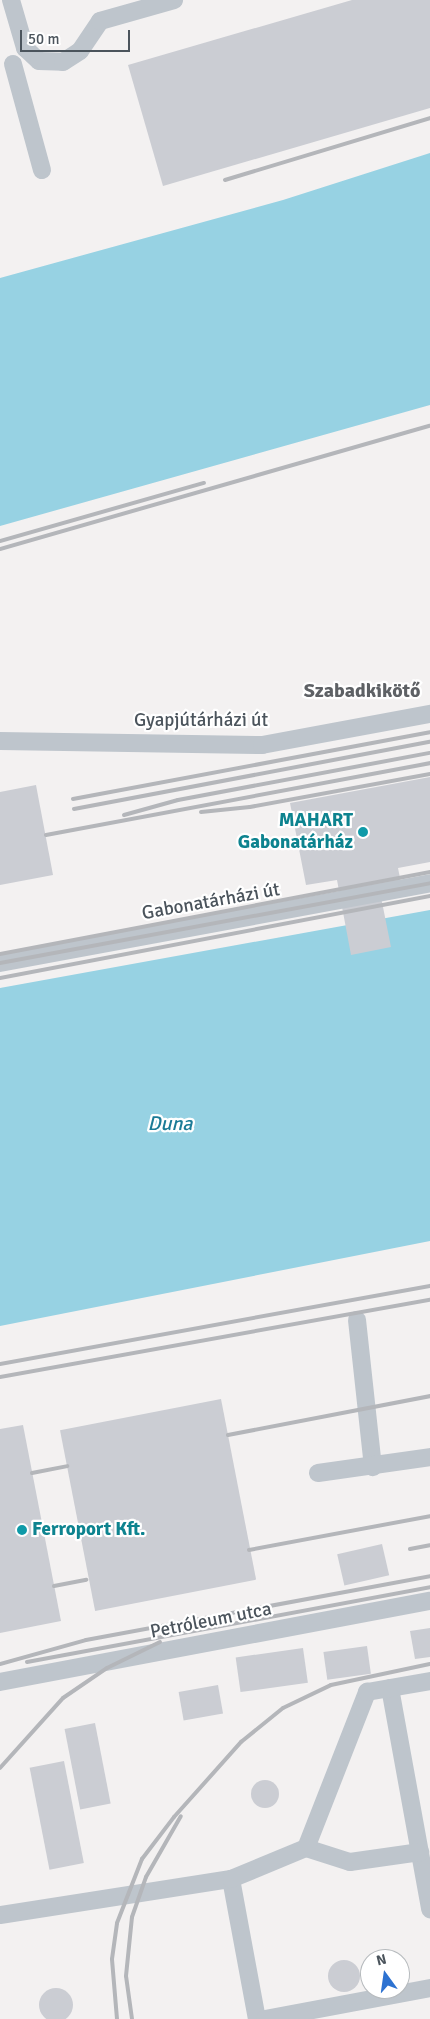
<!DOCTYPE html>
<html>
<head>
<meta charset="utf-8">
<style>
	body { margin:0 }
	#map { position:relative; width:430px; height:2019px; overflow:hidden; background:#f3f1f1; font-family:Signika,sans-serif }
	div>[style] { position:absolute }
	.water>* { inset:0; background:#97d2e3 }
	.building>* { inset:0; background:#cbcdd3; transform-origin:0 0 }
	.round { border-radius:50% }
	.minor>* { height:18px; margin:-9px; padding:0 9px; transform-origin:9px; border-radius:9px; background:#bec5cc }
	.rail>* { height:4px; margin:-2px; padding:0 2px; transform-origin:2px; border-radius:2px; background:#b4b6ba }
	.dots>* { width:14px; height:14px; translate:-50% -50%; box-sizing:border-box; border:2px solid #fff; border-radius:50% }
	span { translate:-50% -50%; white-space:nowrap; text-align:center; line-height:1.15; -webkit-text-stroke:4.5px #fff; paint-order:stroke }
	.street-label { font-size:19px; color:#4b545c }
	.culture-label { font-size:19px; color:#0d838f; font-weight:700 }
	.right { translate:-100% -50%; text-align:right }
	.left { translate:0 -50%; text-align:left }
	.neighbourhood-label { font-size:20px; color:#5e6165; font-weight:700 }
	.water-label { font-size:20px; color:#1b7b97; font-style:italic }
	.north { position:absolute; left:360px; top:1949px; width:50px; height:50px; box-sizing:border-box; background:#fff; border:1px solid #b7bbbe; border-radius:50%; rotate:346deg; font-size:14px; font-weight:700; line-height:20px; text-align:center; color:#4b545c }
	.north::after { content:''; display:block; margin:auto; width:18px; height:22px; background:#2d72d1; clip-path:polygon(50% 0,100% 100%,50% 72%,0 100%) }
	.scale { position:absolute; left:20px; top:30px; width:110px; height:22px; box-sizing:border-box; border:2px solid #4b545c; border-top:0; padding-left:6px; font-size:15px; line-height:18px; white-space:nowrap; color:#4b545c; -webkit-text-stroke:4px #fff; paint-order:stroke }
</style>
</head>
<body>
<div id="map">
	<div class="water">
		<div style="clip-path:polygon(430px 153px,430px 405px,0 526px,0 278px,283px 200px)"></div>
		<div style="clip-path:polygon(430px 910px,430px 1241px,0 1326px,0 988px)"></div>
	</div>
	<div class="building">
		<div style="clip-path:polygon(352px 0,430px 0,430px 108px,163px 186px,128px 65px)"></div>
		<div style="clip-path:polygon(430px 777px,430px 862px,398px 868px,403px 893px,381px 897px,391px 947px,351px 955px,337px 880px,306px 885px,290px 803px)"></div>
		<div style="clip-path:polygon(36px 785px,53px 875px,0 885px,0 792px)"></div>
		<div style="left:221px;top:1399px;width:184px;height:164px;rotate:79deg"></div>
		<div style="clip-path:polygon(23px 1425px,61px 1621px,0 1633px,0 1429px)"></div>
		<div style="left:382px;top:1544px;width:32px;height:46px;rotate:77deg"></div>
		<div style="clip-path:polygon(430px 1628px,430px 1657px,415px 1659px,410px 1631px)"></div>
		<div style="left:367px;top:1646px;width:28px;height:44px;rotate:82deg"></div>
		<div style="left:303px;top:1648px;width:35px;height:68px;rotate:82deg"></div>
		<div style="left:218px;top:1685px;width:29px;height:40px;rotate:80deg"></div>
		<div style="left:95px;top:1723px;width:82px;height:31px;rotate:79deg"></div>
		<div style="left:64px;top:1761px;width:104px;height:35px;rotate:79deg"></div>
		<div class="round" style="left:251px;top:1780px;width:28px;height:28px"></div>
		<div class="round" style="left:328px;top:1960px;width:32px;height:32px"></div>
		<div class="round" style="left:39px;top:1988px;width:34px;height:34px"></div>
	</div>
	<div class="minor">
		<div style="left:11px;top:0;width:50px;rotate:73.7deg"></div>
		<div style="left:25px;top:48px;width:19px;rotate:43deg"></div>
		<div style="left:39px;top:61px;width:24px;rotate:2deg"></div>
		<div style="left:63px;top:62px;width:20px;rotate:-33deg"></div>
		<div style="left:80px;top:51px;width:36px;rotate:-56deg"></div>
		<div style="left:100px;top:21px;width:77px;rotate:-15.8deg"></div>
		<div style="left:13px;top:64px;width:110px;rotate:74.7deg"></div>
		<div style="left:0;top:741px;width:262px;rotate:0.9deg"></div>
		<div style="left:262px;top:745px;width:171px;rotate:-10.5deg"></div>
		<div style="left:0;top:963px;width:437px;rotate:-10.5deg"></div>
		<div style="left:357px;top:1320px;width:148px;rotate:83.8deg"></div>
		<div style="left:318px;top:1473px;width:113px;rotate:-8.1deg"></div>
		<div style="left:0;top:1682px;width:438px;rotate:-10.7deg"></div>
		<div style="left:390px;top:1688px;width:225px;rotate:79.7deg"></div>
		<div style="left:306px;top:1848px;width:46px;rotate:17.7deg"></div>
		<div style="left:350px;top:1862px;width:71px;rotate:-8.1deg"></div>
		<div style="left:231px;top:1879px;width:142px;rotate:79.5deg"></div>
		<div style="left:0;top:1915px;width:234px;rotate:-8.9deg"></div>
		<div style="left:231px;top:1879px;width:81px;rotate:-22.5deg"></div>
		<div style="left:306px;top:1848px;width:168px;rotate:-68.6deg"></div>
		<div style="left:367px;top:1692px;width:64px;rotate:-9.9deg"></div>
		<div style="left:265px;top:2019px;width:168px;rotate:-10.6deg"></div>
	</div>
	<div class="rail">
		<div style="left:225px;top:180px;width:214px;rotate:-16.8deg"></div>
		<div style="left:0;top:541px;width:212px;rotate:-15.9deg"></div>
		<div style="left:0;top:549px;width:447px;rotate:-16deg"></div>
		<div style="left:73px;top:799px;width:363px;rotate:-10.6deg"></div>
		<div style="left:74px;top:809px;width:362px;rotate:-10.7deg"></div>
		<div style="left:201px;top:812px;width:49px;rotate:-5.8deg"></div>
		<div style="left:250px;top:807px;width:183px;rotate:-10.4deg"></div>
		<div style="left:124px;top:815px;width:56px;rotate:-15.5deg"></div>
		<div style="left:178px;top:800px;width:256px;rotate:-10.6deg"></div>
		<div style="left:46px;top:835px;width:391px;rotate:-10.6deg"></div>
		<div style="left:0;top:954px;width:438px;rotate:-10.8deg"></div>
		<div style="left:0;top:963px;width:437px;rotate:-10.5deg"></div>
		<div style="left:0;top:978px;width:438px;rotate:-10.8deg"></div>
		<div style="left:0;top:1364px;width:437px;rotate:-10.3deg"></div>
		<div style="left:0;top:1377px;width:437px;rotate:-10.2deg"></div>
		<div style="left:228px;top:1435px;width:206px;rotate:-10.9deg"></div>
		<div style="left:32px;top:1473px;width:36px;rotate:-11deg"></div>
		<div style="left:410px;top:1549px;width:20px;rotate:-11deg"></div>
		<div style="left:249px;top:1550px;width:184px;rotate:-10.6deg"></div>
		<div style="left:54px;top:1586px;width:33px;rotate:-11deg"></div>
		<div style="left:27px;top:1662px;width:410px;rotate:-10.5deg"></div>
		<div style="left:0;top:1664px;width:89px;rotate:-15.6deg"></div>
		<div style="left:86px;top:1640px;width:350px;rotate:-10.5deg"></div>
		<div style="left:0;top:1768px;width:94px;rotate:-48deg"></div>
		<div style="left:63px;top:1698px;width:53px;rotate:-34.3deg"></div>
		<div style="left:107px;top:1668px;width:59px;rotate:-26.1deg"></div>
		<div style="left:117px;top:2019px;width:60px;rotate:-94.8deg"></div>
		<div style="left:112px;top:1959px;width:36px;rotate:-82deg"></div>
		<div style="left:117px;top:1923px;width:69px;rotate:-68.7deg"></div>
		<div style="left:142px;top:1859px;width:53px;rotate:-52.7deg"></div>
		<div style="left:174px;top:1817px;width:101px;rotate:-48.2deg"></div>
		<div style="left:241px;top:1742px;width:54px;rotate:-39deg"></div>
		<div style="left:283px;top:1708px;width:53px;rotate:-25.6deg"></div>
		<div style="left:331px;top:1685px;width:101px;rotate:-12deg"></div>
		<div style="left:132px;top:2019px;width:43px;rotate:-97.9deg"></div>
		<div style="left:126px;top:1976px;width:59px;rotate:-84.2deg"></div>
		<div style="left:132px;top:1917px;width:42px;rotate:-70.7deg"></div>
		<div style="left:146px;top:1877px;width:70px;rotate:-60.2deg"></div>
	</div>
	<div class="dots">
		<div style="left:363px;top:832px;background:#0f9aa8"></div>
		<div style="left:22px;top:1530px;background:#0f9aa8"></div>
	</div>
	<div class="street-label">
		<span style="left:201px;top:721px">Gyapjútárházi út</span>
		<span style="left:211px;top:902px;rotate:-10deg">Gabonatárházi út</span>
		<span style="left:211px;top:1621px;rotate:-11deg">Petróleum utca</span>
	</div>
	<div class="culture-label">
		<span class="right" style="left:353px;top:832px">MAHART<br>Gabonatárház</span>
		<span class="left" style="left:32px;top:1530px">Ferroport Kft.</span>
	</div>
	<div class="neighbourhood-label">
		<span style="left:362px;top:690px">Szabadkikötő</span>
	</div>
	<div class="water-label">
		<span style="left:170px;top:1123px">Duna</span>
	</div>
	<div class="north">N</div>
	<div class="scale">50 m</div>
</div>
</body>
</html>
